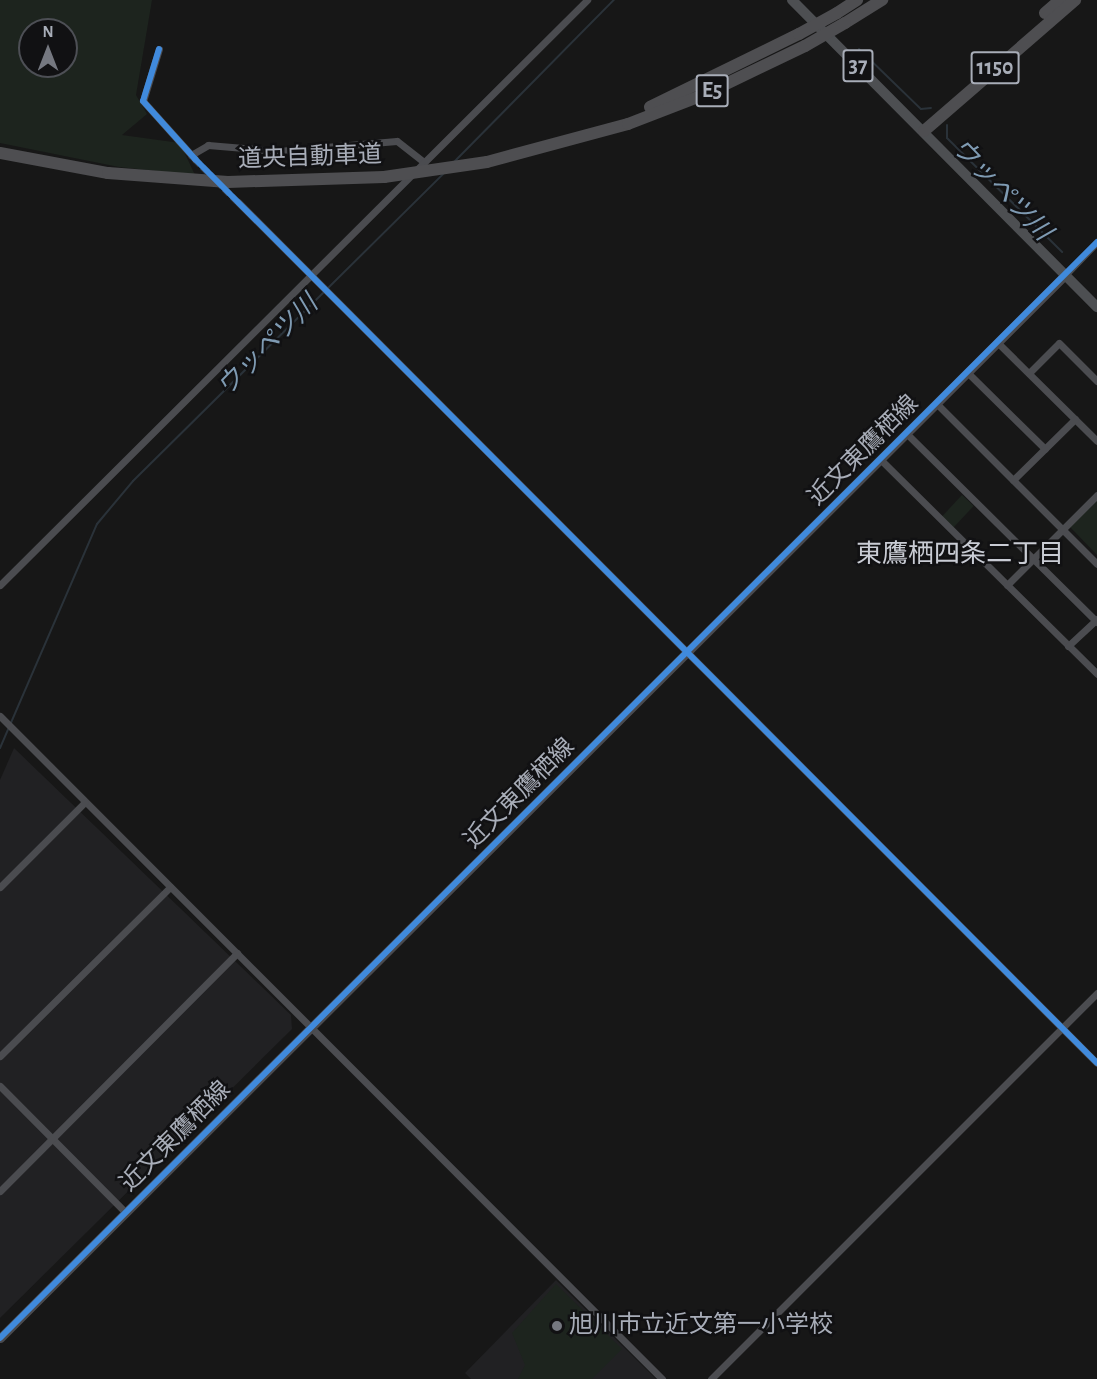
<!DOCTYPE html>
<html>
<head>
<meta charset="utf-8">
<style>
	body { margin:0 }
	#map { position:relative; width:1097px; height:1379px; overflow:hidden; background:#171717; font-family:"Alegreya Sans","Noto Sans JP",sans-serif }
	div>[style] { position:absolute }
	.built>* { inset:0; background:#212123 }
	.green>* { inset:0; background:#1d241e; transform-origin:0 0 }
	.stream>* { height:2px; margin:-1px; padding:0 1px; transform-origin:1px; border-radius:1px; background:#2a3239 }
	.street-tunnel>* { height:7px; margin-top:-3.5px; transform-origin:0; background:repeating-linear-gradient(90deg,#343537 0 7px,transparent 0 10.5px) }
	.street>* { height:7px; margin:-3.5px; padding:0 3.5px; transform-origin:3.5px; border-radius:3.5px; background:#4b4c50 }
	.secondary>* { height:9px; margin:-4.5px; padding:0 4.5px; transform-origin:4.5px; border-radius:4.5px; background:#4a4a4e }
	.primary>* { height:10px; margin:-5px; padding:0 5px; transform-origin:5px; border-radius:5px; background:#4d4f52 }
	.highway>* { height:12px; margin:-6px; padding:0 6px; transform-origin:6px; border-radius:6px; background:#4e4e51 }
	.highway-bridge>* { height:12px; margin:-6px; padding:0 6px; transform-origin:6px; border-radius:6px; background:#4e4e51 }
	.cycleway>* { height:6px; margin:-3px; padding:0 3px; transform-origin:3px; border-radius:3px; background:#408adc }
	.dots>* { width:16px; height:16px; translate:-50% -50%; box-sizing:border-box; border:3px solid #111113; border-radius:50% }
	span { translate:-50% -50%; white-space:nowrap; text-align:center; line-height:1.15; -webkit-text-stroke:5px #111113; paint-order:stroke }
	.shield-label span { padding:2px 4px; background:#111113; border:2px solid; border-radius:4px; -webkit-text-stroke-width:0 }
	.shield-label { font-size:22px; color:#a8adb8; font-weight:700 }
	.street-label { font-size:24px; color:#a8adb8 }
	.poi-label { font-size:24px; color:#a8adb8 }
	.left { translate:0 -50%; text-align:left }
	.water-label { font-size:26px; color:#7f9bb3; font-style:italic }
	.neighbourhood-label { font-size:26px; color:#c9ccd4 }
	.north { position:absolute; left:18px; top:18px; width:60px; height:60px; box-sizing:border-box; background:#111113; border:2px solid #4d4f55; border-radius:50%; rotate:0deg; font-size:16px; font-weight:700; line-height:24px; text-align:center; color:#a8adb8 }
	.north::after { content:''; display:block; margin:auto; width:21px; height:27px; background:#757880; clip-path:polygon(50% 0,100% 100%,50% 72%,0 100%) }
</style>
</head>
<body>
<div id="map">
	<div class="built">
		<div style="clip-path:polygon(14px 748px,291px 1015px,292px 1029px,0 1318px,0 780px)"></div>
		<div style="clip-path:polygon(556px 1280px,656px 1379px,471px 1379px,465px 1373px)"></div>
	</div>
	<div class="green">
		<div style="clip-path:polygon(evenodd,0 0,152px 0,136px 95px,147px 114px,122px 135px,180px 143px,195px 175px,119px 167px,0 143px,0 0,30px 30px,66px 30px,66px 66px,30px 66px,30px 30px)"></div>
		<div style="left:962px;top:495px;width:16px;height:30px;rotate:43deg"></div>
		<div style="clip-path:polygon(1097px 500px,1097px 555px,1070px 527px)"></div>
		<div style="clip-path:polygon(556px 1284px,622px 1349px,592px 1379px,518px 1379px,525px 1365px,512px 1333px)"></div>
	</div>
	<div class="stream">
		<div style="left:859px;top:49px;width:86px;rotate:44.1deg"></div>
		<div style="left:921px;top:109px;width:10px;rotate:-6deg"></div>
		<div style="left:947px;top:125px;width:13px;rotate:90deg"></div>
		<div style="left:947px;top:138px;width:162px;rotate:44.7deg"></div>
		<div style="left:454px;top:162px;width:228px;rotate:-45.4deg"></div>
		<div style="left:0;top:748px;width:244px;rotate:-66.6deg"></div>
		<div style="left:97px;top:524px;width:56px;rotate:-50.1deg"></div>
		<div style="left:133px;top:481px;width:438px;rotate:-44.7deg"></div>
	</div>
	<div class="street-tunnel">
		<div style="left:195px;top:159px;width:61px;rotate:45deg"></div>
	</div>
	<div class="street">
		<div style="left:159px;top:49px;width:54px;rotate:107.1deg"></div>
		<div style="left:143px;top:101px;width:78px;rotate:48.1deg"></div>
		<div style="left:191px;top:155px;width:20px;rotate:-30deg"></div>
		<div style="left:208px;top:145px;width:70px;rotate:4.9deg"></div>
		<div style="left:278px;top:151px;width:119px;rotate:-4.8deg"></div>
		<div style="left:397px;top:141px;width:34px;rotate:38deg"></div>
		<div style="left:238px;top:202px;width:1216px;rotate:45.07deg"></div>
		<div style="left:1065px;top:275px;width:46px;rotate:-45.9deg"></div>
		<div style="left:998px;top:343px;width:139px;rotate:44.7deg"></div>
		<div style="left:968px;top:373px;width:108px;rotate:44.6deg"></div>
		<div style="left:1029px;top:373px;width:42px;rotate:-45deg"></div>
		<div style="left:1059px;top:343px;width:54px;rotate:45deg"></div>
		<div style="left:937px;top:404px;width:226px;rotate:45deg"></div>
		<div style="left:906px;top:433px;width:269px;rotate:44.7deg"></div>
		<div style="left:881px;top:460px;width:304px;rotate:44.7deg"></div>
		<div style="left:1013px;top:480px;width:87px;rotate:-44.5deg"></div>
		<div style="left:0;top:585px;width:829px;rotate:-44.9deg"></div>
		<div style="left:1007px;top:585px;width:127px;rotate:-45deg"></div>
		<div style="left:1068px;top:646px;width:40px;rotate:-43deg"></div>
		<div style="left:0;top:716px;width:937px;rotate:45.04deg"></div>
		<div style="left:0;top:887px;width:120px;rotate:-45deg"></div>
		<div style="left:0;top:1056px;width:240px;rotate:-44.8deg"></div>
		<div style="left:0;top:1086px;width:179px;rotate:45.2deg"></div>
		<div style="left:0;top:1191px;width:336px;rotate:-45.1deg"></div>
		<div style="left:711px;top:1379px;width:546px;rotate:-45deg"></div>
	</div>
	<div class="secondary">
		<div style="left:0;top:1338px;width:1505px;rotate:-44.95deg"></div>
	</div>
	<div class="primary">
		<div style="left:792px;top:0;width:433px;rotate:45.2deg"></div>
	</div>
	<div class="highway">
		<div style="left:837px;top:13px;width:24px;rotate:-33deg"></div>
		<div style="left:1045px;top:13px;width:20px;rotate:-41deg"></div>
		<div style="left:845px;top:23px;width:44px;rotate:-31.9deg"></div>
		<div style="left:650px;top:107px;width:166px;rotate:-26.1deg"></div>
		<div style="left:924px;top:131px;width:200px;rotate:-40.9deg"></div>
		<div style="left:0;top:153px;width:110px;rotate:10.5deg"></div>
		<div style="left:108px;top:173px;width:120px;rotate:4.3deg"></div>
		<div style="left:228px;top:182px;width:156px;rotate:-1.8deg"></div>
		<div style="left:487px;top:162px;width:146px;rotate:-15.1deg"></div>
		<div style="left:628px;top:124px;width:80px;rotate:-21.1deg"></div>
		<div style="left:703px;top:95px;width:113px;rotate:-25.7deg"></div>
	</div>
	<div class="highway-bridge">
		<div style="left:799px;top:34px;width:43px;rotate:-28.9deg"></div>
		<div style="left:805px;top:46px;width:46px;rotate:-29.9deg"></div>
		<div style="left:384px;top:177px;width:104px;rotate:-8.3deg"></div>
	</div>
	<div class="cycleway">
		<div style="left:159px;top:49px;width:54px;rotate:107.1deg"></div>
		<div style="left:143px;top:101px;width:78px;rotate:48.1deg"></div>
		<div style="left:195px;top:159px;width:1277px;rotate:45.06deg"></div>
		<div style="left:0;top:1338px;width:1551px;rotate:-44.97deg"></div>
	</div>
	<div class="dots">
		<div style="left:557px;top:1326px;background:#757880"></div>
	</div>
	<div class="shield-label">
		<span style="left:858px;top:66px">37</span>
		<span style="left:995px;top:68px">1150</span>
		<span style="left:712px;top:91px">E5</span>
	</div>
	<div class="street-label">
		<span style="left:310px;top:158px;rotate:-2deg">道央自動車道</span>
		<span style="left:864px;top:451px;rotate:-45deg">近文東鷹栖線</span>
		<span style="left:520px;top:794px;rotate:-45deg">近文東鷹栖線</span>
		<span style="left:176px;top:1137px;rotate:-45deg">近文東鷹栖線</span>
	</div>
	<div class="poi-label">
		<span class="left" style="left:569px;top:1326px">旭川市立近文第一小学校</span>
	</div>
	<div class="water-label">
		<span style="left:1001px;top:190px;rotate:46deg">ウッペツ川</span>
		<span style="left:268px;top:346px;rotate:-45deg">ウッペツ川</span>
	</div>
	<div class="neighbourhood-label">
		<span style="left:960px;top:555px">東鷹栖四条二丁目</span>
	</div>
	<div class="north">N</div>
</div>
</body>
</html>
